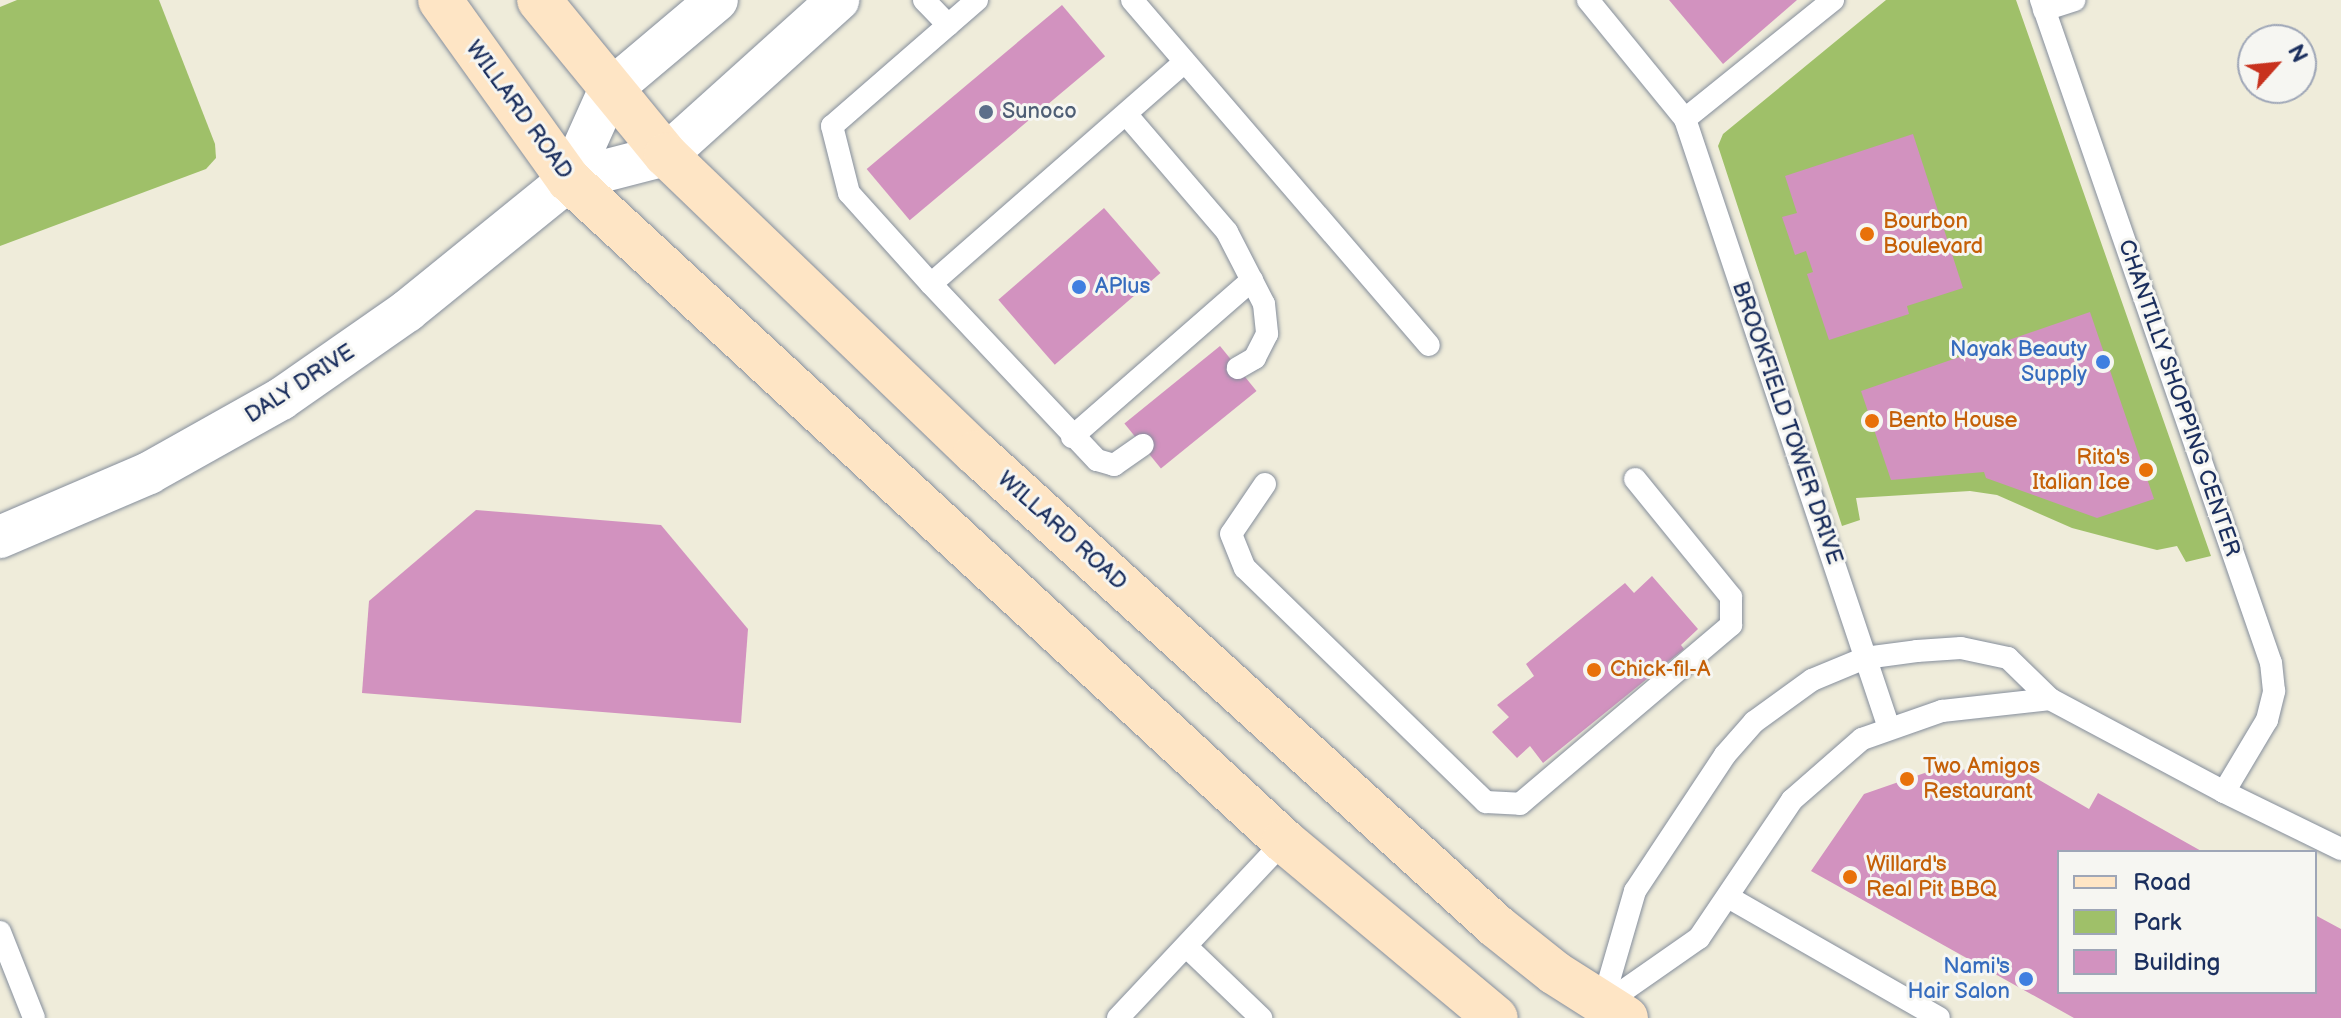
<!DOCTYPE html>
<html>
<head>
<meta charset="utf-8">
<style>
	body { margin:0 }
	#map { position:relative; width:2341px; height:1018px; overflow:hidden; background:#efecda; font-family:"Balsamiq Sans",sans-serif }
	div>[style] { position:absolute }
	.green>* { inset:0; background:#9fc069 }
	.building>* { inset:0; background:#d292bf; transform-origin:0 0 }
	.roads { filter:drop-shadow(0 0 2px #858e9c) drop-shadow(0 0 2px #858e9c) }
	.service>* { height:22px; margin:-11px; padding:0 11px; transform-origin:11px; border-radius:11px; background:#fff }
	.minor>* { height:42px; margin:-21px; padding:0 21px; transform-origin:21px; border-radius:21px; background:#fff }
	.secondary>* { height:44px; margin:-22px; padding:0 22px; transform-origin:22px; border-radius:22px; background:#fee5c5 }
	.dots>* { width:22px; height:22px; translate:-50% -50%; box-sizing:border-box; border:4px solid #f6f6f2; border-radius:50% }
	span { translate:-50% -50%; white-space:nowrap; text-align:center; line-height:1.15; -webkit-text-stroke:6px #f6f6f2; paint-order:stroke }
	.street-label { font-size:22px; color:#1b2f5e }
	.service-label { font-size:22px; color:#4e5e75 }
	.left { translate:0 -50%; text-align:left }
	.food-label { font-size:22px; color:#c56008 }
	.right { translate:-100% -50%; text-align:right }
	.shop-label { font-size:22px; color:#366cbe }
	.legend { position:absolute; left:2057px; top:850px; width:260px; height:144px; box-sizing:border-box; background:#f6f6f2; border:2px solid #9ea6b7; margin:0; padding:10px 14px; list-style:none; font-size:24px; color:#1b2f5e }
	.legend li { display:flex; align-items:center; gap:16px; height:40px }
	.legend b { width:40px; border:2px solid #9ea6b7 }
	.north { position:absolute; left:2237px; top:24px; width:80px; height:80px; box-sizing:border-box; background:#f6f6f2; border:2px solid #9ea6b7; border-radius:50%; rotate:63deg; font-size:22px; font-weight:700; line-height:32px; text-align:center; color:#1b2f5e }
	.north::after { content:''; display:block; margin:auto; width:28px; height:36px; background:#c8321e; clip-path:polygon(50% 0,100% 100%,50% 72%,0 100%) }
</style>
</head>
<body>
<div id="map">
	<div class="green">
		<div style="clip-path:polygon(17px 0,159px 0,215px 144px,216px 158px,206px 169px,0 246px,0 7px)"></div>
		<div style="clip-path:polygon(1886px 0,2016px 0,2211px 556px,2186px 562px,2177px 546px,2157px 550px,2125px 542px,2072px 528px,1997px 495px,1970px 491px,1856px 498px,1860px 520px,1842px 526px,1718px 146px,1723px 134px)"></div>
	</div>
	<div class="building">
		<div style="clip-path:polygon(1669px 0,1797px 0,1723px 64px)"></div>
		<div style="left:1062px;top:5px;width:67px;height:255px;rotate:50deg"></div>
		<div style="clip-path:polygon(1913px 134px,1963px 288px,1907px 306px,1909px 314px,1829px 340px,1807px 274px,1813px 272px,1806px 251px,1795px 255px,1782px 217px,1797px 213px,1785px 176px)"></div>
		<div style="left:1104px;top:208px;width:86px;height:140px;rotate:49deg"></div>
		<div style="clip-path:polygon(2090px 312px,2154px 499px,2097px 518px,1986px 478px,1984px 472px,1891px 480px,1861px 391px)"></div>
		<div style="left:1220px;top:346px;width:58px;height:123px;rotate:51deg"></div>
		<div style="clip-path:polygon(476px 510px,661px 525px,748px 629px,741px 723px,362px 693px,369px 601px)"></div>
		<div style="clip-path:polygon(1652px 576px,1698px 629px,1681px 645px,1684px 649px,1543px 763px,1530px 746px,1517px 758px,1492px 732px,1509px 717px,1497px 705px,1534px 676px,1526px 664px,1625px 583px,1634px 593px)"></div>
		<div style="clip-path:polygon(1939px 768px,2029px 774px,2089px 809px,2098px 793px,2203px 852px,2059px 852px,2059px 992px,2315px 992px,2315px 915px,2341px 929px,2341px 1018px,2074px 1018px,1811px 871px,1864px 794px)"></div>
	</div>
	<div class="roads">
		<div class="service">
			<div style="left:924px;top:0;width:35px;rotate:46deg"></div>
			<div style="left:977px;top:0;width:192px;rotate:139deg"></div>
			<div style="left:832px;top:126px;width:69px;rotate:75.8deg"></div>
			<div style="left:849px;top:193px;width:122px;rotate:48deg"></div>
			<div style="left:931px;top:284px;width:337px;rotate:-41.2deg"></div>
			<div style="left:1132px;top:0;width:455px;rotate:49.3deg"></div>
			<div style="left:1588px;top:0;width:154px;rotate:50.8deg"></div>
			<div style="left:1685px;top:119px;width:642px;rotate:71.48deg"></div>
			<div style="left:2044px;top:10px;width:32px;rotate:-18deg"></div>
			<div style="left:1126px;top:114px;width:155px;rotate:49.4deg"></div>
			<div style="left:1227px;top:232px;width:81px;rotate:62.8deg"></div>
			<div style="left:1264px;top:304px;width:30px;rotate:84deg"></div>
			<div style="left:1267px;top:334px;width:27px;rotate:117deg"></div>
			<div style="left:1255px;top:358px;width:20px;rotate:150deg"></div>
			<div style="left:1685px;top:119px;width:190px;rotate:-38.8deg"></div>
			<div style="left:931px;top:284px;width:242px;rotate:46.7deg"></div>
			<div style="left:1097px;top:460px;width:18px;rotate:16deg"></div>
			<div style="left:1114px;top:465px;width:35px;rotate:-35deg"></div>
			<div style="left:1072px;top:437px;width:239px;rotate:-41.1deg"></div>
			<div style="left:1265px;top:484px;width:60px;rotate:124.2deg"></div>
			<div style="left:1231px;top:534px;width:37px;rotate:68deg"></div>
			<div style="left:1245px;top:568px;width:336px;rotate:44.2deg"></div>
			<div style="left:1486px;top:802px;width:34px;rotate:3deg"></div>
			<div style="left:1520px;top:804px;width:277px;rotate:-40.3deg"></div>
			<div style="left:1731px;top:625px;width:28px;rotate:-90deg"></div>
			<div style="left:1731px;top:597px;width:152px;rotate:-129.1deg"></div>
			<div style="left:2224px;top:792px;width:130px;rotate:26deg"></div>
			<div style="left:1728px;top:897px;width:243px;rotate:29.8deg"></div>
			<div style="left:0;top:932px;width:92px;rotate:68.4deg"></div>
			<div style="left:1187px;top:947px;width:103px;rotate:43.8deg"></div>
			<div style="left:1603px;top:1005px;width:117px;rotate:-34.9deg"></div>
			<div style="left:1699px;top:938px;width:166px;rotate:-56deg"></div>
			<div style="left:1792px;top:800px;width:93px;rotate:-41.1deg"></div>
			<div style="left:1862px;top:739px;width:85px;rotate:-19.3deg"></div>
			<div style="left:1942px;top:711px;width:109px;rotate:-6.3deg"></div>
			<div style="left:1601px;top:1008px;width:122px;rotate:-73.8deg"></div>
			<div style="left:1635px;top:891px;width:163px;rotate:-56.5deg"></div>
			<div style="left:1725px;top:755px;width:44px;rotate:-48.7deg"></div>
			<div style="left:1754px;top:722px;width:72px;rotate:-35.9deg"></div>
			<div style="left:1812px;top:680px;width:57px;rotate:-22.5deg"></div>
			<div style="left:1865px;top:658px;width:52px;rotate:-7.7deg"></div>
			<div style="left:1917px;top:651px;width:44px;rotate:-3.9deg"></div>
			<div style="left:1961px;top:648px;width:48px;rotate:12deg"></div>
			<div style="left:2008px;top:658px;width:59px;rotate:44.3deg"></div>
			<div style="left:2050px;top:699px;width:197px;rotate:28.1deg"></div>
			<div style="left:2224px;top:792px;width:84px;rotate:-59.2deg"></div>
			<div style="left:2267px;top:720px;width:30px;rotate:-76deg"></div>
			<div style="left:2274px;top:691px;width:28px;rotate:-96deg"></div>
			<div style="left:2271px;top:663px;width:702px;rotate:-109.13deg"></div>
			<div style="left:1118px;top:1018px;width:243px;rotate:-46.8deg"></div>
		</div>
		<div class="minor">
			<div style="left:569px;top:180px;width:98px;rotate:-65.8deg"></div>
			<div style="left:609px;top:91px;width:141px;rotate:-40.1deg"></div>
			<div style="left:0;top:537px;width:162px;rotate:-23.2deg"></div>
			<div style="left:149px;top:473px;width:151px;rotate:-29.3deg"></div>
			<div style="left:281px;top:399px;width:154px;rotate:-34.9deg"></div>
			<div style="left:407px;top:311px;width:208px;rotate:-39deg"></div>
			<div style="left:569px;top:180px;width:100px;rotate:-14.5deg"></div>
			<div style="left:666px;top:155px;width:232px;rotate:-42deg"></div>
		</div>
		<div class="secondary">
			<div style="left:440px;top:0;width:221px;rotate:54.4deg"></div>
			<div style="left:569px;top:180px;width:974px;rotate:42.75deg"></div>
			<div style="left:1284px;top:841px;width:276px;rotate:39.9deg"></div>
			<div style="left:539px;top:0;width:200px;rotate:50.7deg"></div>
			<div style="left:666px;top:155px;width:430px;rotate:43.9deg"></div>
			<div style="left:976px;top:453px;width:703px;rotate:42.29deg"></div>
			<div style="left:1496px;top:926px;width:75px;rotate:38.5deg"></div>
			<div style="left:1555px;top:973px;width:84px;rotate:32.4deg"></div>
		</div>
	</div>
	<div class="dots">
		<div style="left:986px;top:112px;background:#5c6f8a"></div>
		<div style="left:1867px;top:234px;background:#e8710a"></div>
		<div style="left:1079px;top:287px;background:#3f7fe0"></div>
		<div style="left:2103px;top:362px;background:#3f7fe0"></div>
		<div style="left:1872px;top:421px;background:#e8710a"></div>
		<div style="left:2146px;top:470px;background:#e8710a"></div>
		<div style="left:1594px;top:670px;background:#e8710a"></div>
		<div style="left:1907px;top:779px;background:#e8710a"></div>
		<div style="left:1850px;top:877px;background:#e8710a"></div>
		<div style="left:2026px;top:979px;background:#3f7fe0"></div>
	</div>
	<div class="street-label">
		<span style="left:519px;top:110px;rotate:54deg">WILLARD ROAD</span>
		<span style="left:300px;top:384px;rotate:-33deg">DALY DRIVE</span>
		<span style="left:2179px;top:398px;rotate:71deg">CHANTILLY SHOPPING CENTER</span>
		<span style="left:1787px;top:423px;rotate:71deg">BROOKFIELD TOWER DRIVE</span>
		<span style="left:1062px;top:531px;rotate:42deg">WILLARD ROAD</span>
	</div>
	<div class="service-label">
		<span class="left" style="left:1002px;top:112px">Sunoco</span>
	</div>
	<div class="food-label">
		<span class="left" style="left:1883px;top:234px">Bourbon<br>Boulevard</span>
		<span class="left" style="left:1888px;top:421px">Bento House</span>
		<span class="right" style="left:2130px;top:470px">Rita's<br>Italian Ice</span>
		<span class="left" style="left:1610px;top:670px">Chick-fil-A</span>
		<span class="left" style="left:1923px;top:779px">Two Amigos<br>Restaurant</span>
		<span class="left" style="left:1866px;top:877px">Willard's<br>Real Pit BBQ</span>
	</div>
	<div class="shop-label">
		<span class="left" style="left:1095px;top:287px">APlus</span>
		<span class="right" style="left:2087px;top:362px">Nayak Beauty<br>Supply</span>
		<span class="right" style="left:2010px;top:979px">Nami's<br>Hair Salon</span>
	</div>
	<ul class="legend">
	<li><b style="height:10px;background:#fee5c5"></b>Road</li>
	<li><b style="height:22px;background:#9fc069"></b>Park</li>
	<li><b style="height:22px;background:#d292bf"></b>Building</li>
	</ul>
	<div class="north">N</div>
</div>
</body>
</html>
